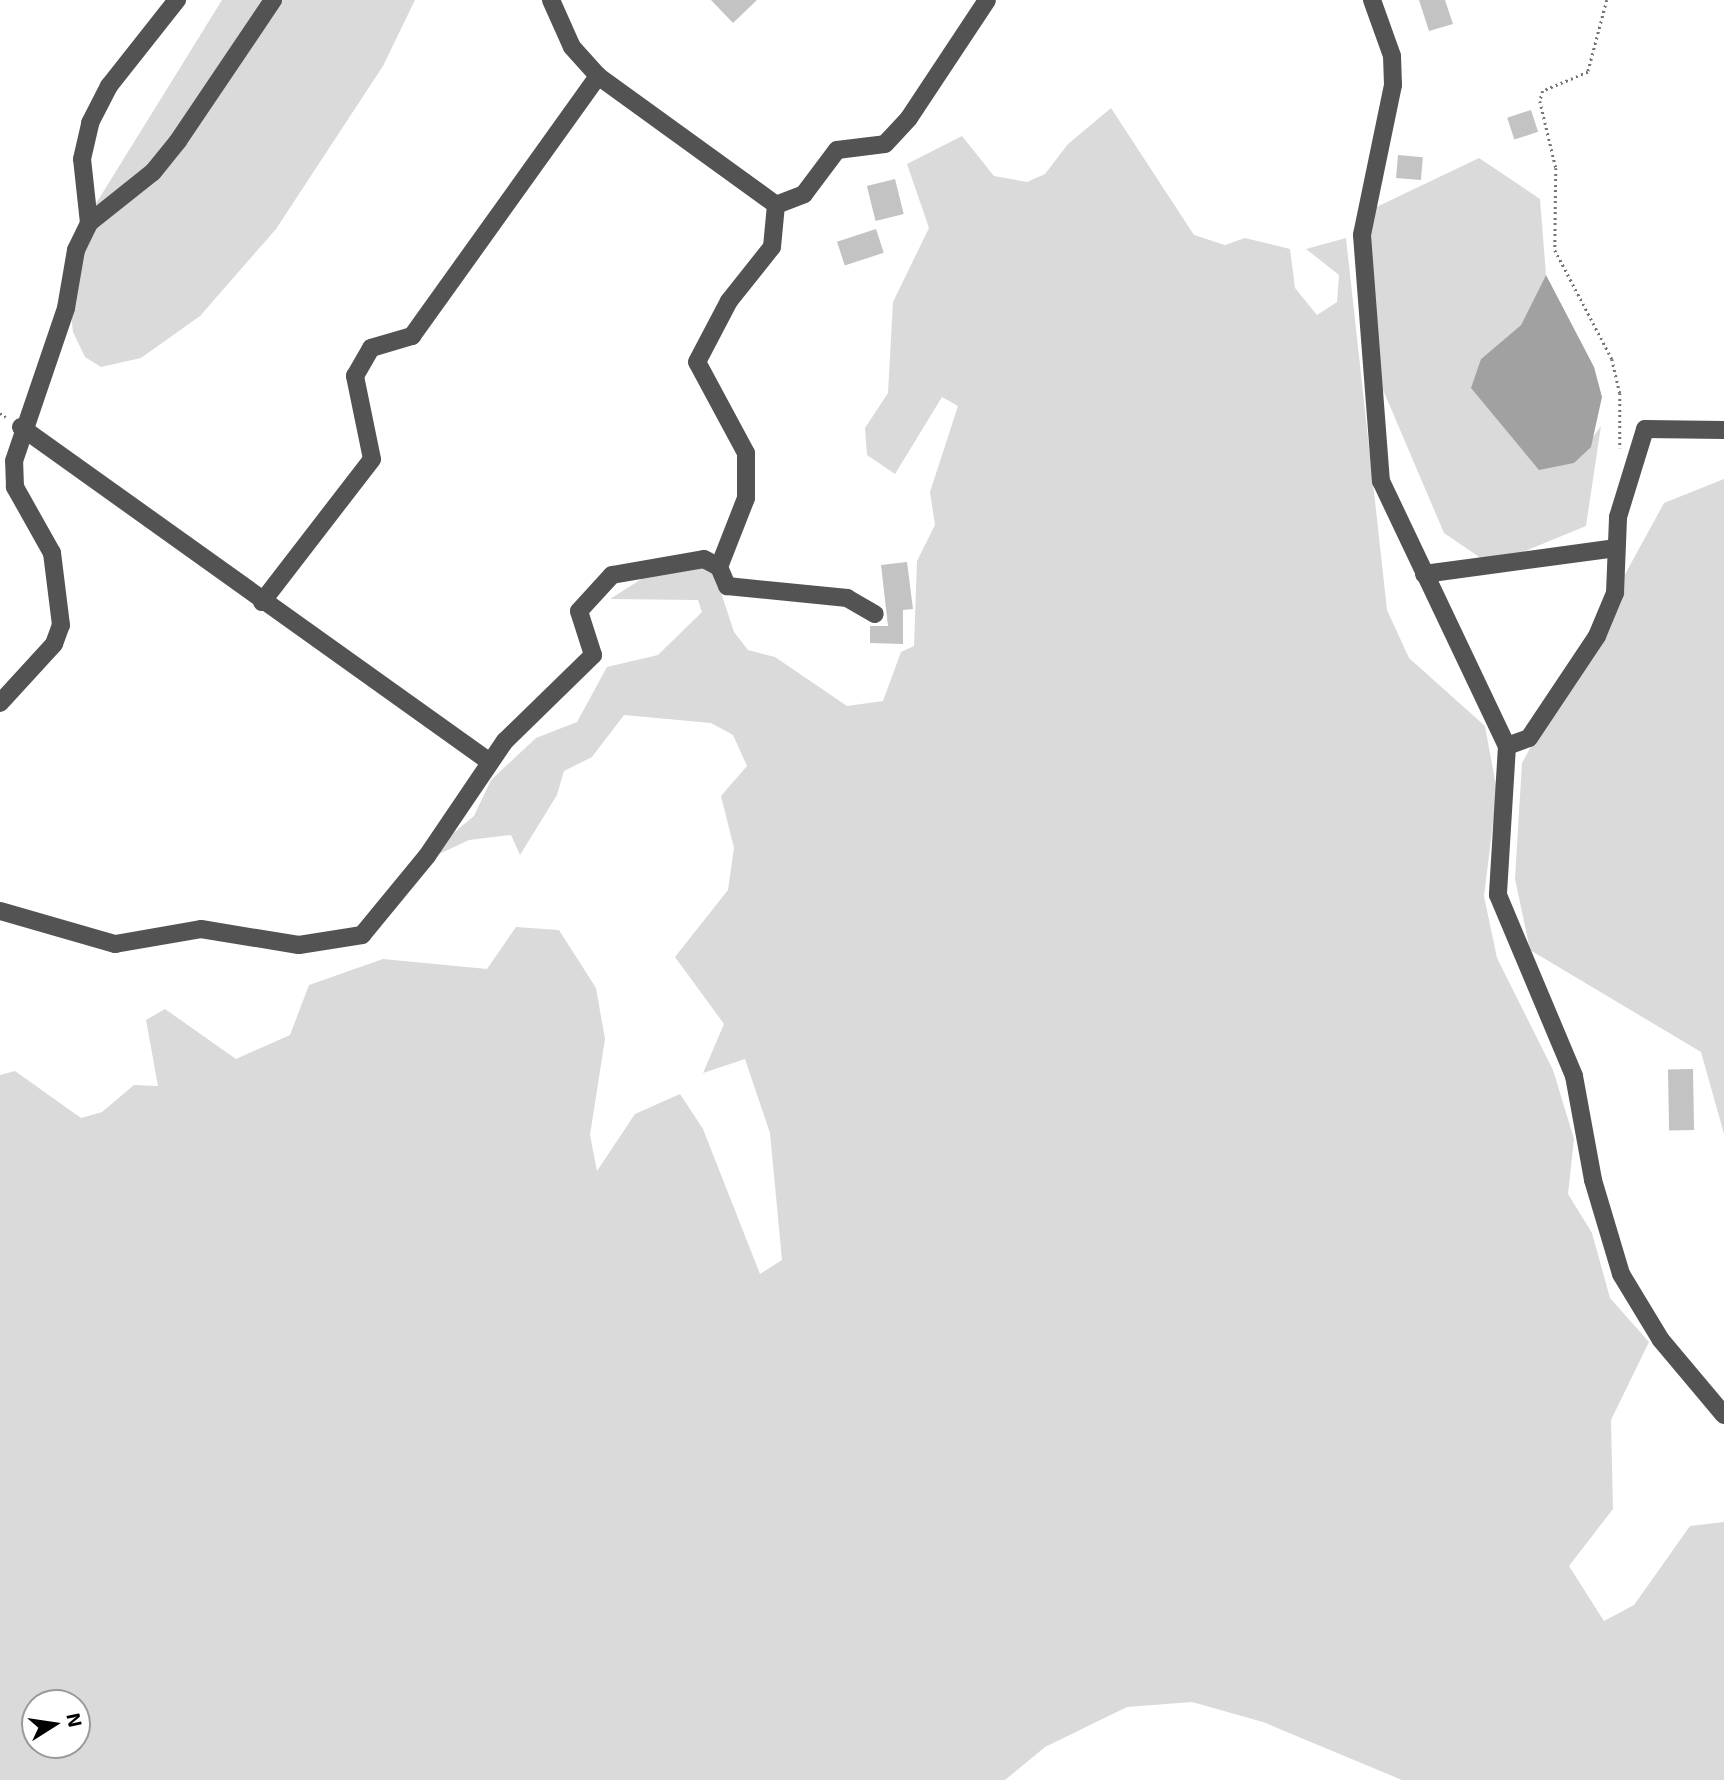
<!DOCTYPE html>
<html>
<head>
<meta charset="utf-8">
<style>
	body { margin:0 }
	#map { position:relative; width:1724px; height:1780px; overflow:hidden; background:#fff; font-family:"Exo 2",sans-serif }
	div>[style] { position:absolute }
	.green>* { inset:0; background:#dadada }
	.water>* { inset:0; background:#a1a1a1 }
	.building>* { inset:0; background:#c3c3c3; transform-origin:0 0 }
	.path>* { height:2.5px; margin-top:-1.25px; transform-origin:0; background:repeating-linear-gradient(90deg,#757575 0 2px,transparent 0 5.5px) }
	.minor>* { height:18px; margin:-9px; padding:0 9px; transform-origin:9px; border-radius:9px; background:#535353 }
	span { translate:-50% -50%; white-space:nowrap; text-align:center; line-height:1.15; -webkit-text-stroke:5px #fff; paint-order:stroke }
	.north { position:absolute; left:21px; top:1689px; width:70px; height:70px; box-sizing:border-box; background:#fff; border:2px solid #999; border-radius:50%; rotate:78deg; font-size:19px; font-weight:700; line-height:28px; text-align:center; color:#000 }
	.north::after { content:''; display:block; margin:auto; width:24px; height:32px; background:#000; clip-path:polygon(50% 0,100% 100%,50% 72%,0 100%) }
</style>
</head>
<body>
<div id="map">
	<div class="green">
		<div style="clip-path:polygon(222px 0,415px 0,383px 66px,276px 229px,200px 316px,141px 358px,101px 367px,85px 357px,73px 332px,68px 285px,92px 210px)"></div>
		<div style="clip-path:polygon(evenodd,1111px 108px,1194px 235px,1225px 245px,1245px 238px,1290px 249px,1295px 288px,1317px 315px,1337px 302px,1339px 275px,1306px 249px,1346px 238px,1387px 610px,1409px 658px,1485px 726px,1497px 791px,1484px 896px,1497px 958px,1553px 1070px,1574px 1139px,1568px 1194px,1592px 1233px,1610px 1298px,1649px 1342px,1611px 1420px,1613px 1509px,1569px 1566px,1604px 1621px,1634px 1605px,1690px 1526px,1724px 1522px,1724px 1780px,1402px 1780px,1263px 1722px,1192px 1702px,1127px 1707px,1045px 1747px,1005px 1780px,0 1780px,0 1075px,15px 1071px,81px 1118px,102px 1112px,134px 1085px,158px 1086px,146px 1020px,165px 1009px,236px 1059px,290px 1035px,309px 985px,383px 959px,487px 969px,516px 927px,559px 930px,596px 988px,605px 1039px,590px 1135px,597px 1171px,635px 1114px,680px 1094px,703px 1129px,760px 1274px,782px 1260px,770px 1133px,745px 1059px,703px 1073px,724px 1024px,675px 957px,728px 890px,734px 848px,721px 796px,747px 766px,733px 735px,711px 723px,624px 715px,592px 757px,564px 771px,557px 795px,520px 855px,511px 835px,469px 840px,439px 854px,445px 840px,474px 816px,491px 780px,536px 738px,577px 722px,607px 667px,658px 655px,702px 612px,698px 600px,610px 599px,665px 564px,713px 568px,734px 632px,748px 650px,775px 657px,847px 706px,883px 701px,901px 652px,914px 646px,917px 561px,935px 525px,930px 492px,958px 406px,942px 397px,895px 474px,867px 455px,865px 428px,888px 393px,893px 302px,929px 228px,907px 164px,962px 136px,994px 176px,1027px 182px,1045px 174px,1068px 144px,1111px 108px,35px 1703px,77px 1703px,77px 1745px,35px 1745px,35px 1703px)"></div>
		<div style="clip-path:polygon(1479px 158px,1540px 199px,1546px 275px,1521px 325px,1481px 359px,1574px 463px,1601px 426px,1586px 526px,1491px 565px,1444px 533px,1369px 357px,1366px 212px)"></div>
		<div style="clip-path:polygon(1724px 479px,1724px 1134px,1701px 1052px,1530px 950px,1515px 879px,1522px 763px,1664px 503px)"></div>
	</div>
	<div class="water">
		<div style="clip-path:polygon(1546px 275px,1594px 367px,1602px 397px,1591px 447px,1574px 463px,1539px 470px,1471px 388px,1481px 359px,1521px 325px)"></div>
	</div>
	<div class="building">
		<div style="clip-path:polygon(711px 0,757px 0,733px 23px)"></div>
		<div style="clip-path:polygon(1419px 0,1445px 0,1453px 24px,1429px 31px)"></div>
		<div style="left:1531px;top:110px;width:23px;height:25px;rotate:72deg"></div>
		<div style="left:1398px;top:155px;width:25px;height:23px;rotate:5deg"></div>
		<div style="left:895px;top:179px;width:36px;height:29px;rotate:76deg"></div>
		<div style="left:876px;top:229px;width:25px;height:41px;rotate:72deg"></div>
		<div style="clip-path:polygon(907px 562px,913px 609px,903px 610px,903px 644px,870px 643px,870px 626px,888px 626px,881px 565px)"></div>
		<div style="left:1693px;top:1069px;width:61px;height:25px;rotate:89deg"></div>
	</div>
	<div class="path">
		<div style="left:1607px;top:0;width:74px;rotate:104.8deg"></div>
		<div style="left:1588px;top:72px;width:49px;rotate:157.1deg"></div>
		<div style="left:1543px;top:91px;width:10px;rotate:107deg"></div>
		<div style="left:1540px;top:101px;width:69px;rotate:76.6deg"></div>
		<div style="left:1556px;top:168px;width:82px;rotate:90.7deg"></div>
		<div style="left:1555px;top:250px;width:123px;rotate:62.4deg"></div>
		<div style="left:1612px;top:359px;width:35px;rotate:77deg"></div>
		<div style="left:1620px;top:393px;width:55px;rotate:90deg"></div>
		<div style="left:0;top:413px;width:7px;rotate:34deg"></div>
	</div>
	<div class="minor">
		<div style="left:551px;top:0;width:51px;rotate:65.9deg"></div>
		<div style="left:572px;top:47px;width:39px;rotate:48deg"></div>
		<div style="left:598px;top:76px;width:220px;rotate:35.9deg"></div>
		<div style="left:776px;top:205px;width:30px;rotate:-21deg"></div>
		<div style="left:804px;top:194px;width:55px;rotate:-53.1deg"></div>
		<div style="left:837px;top:150px;width:48px;rotate:-7.1deg"></div>
		<div style="left:885px;top:144px;width:35px;rotate:-47deg"></div>
		<div style="left:909px;top:118px;width:141px;rotate:-56.5deg"></div>
		<div style="left:1372px;top:0;width:59px;rotate:70.3deg"></div>
		<div style="left:1392px;top:56px;width:29px;rotate:88deg"></div>
		<div style="left:1393px;top:85px;width:153px;rotate:101.7deg"></div>
		<div style="left:1362px;top:235px;width:247px;rotate:85.6deg"></div>
		<div style="left:1381px;top:481px;width:293px;rotate:64.6deg"></div>
		<div style="left:1507px;top:746px;width:149px;rotate:93.5deg"></div>
		<div style="left:1498px;top:895px;width:196px;rotate:67.2deg"></div>
		<div style="left:1574px;top:1076px;width:106px;rotate:79.6deg"></div>
		<div style="left:1593px;top:1180px;width:98px;rotate:73.4deg"></div>
		<div style="left:1621px;top:1274px;width:77px;rotate:58.8deg"></div>
		<div style="left:1661px;top:1340px;width:98px;rotate:50deg"></div>
		<div style="left:89px;top:223px;width:64px;rotate:-96.2deg"></div>
		<div style="left:82px;top:159px;width:37px;rotate:-77deg"></div>
		<div style="left:90px;top:123px;width:42px;rotate:-62.8deg"></div>
		<div style="left:109px;top:86px;width:110px;rotate:-51.7deg"></div>
		<div style="left:21px;top:427px;width:576px;rotate:35.54deg"></div>
		<div style="left:719px;top:567px;width:74px;rotate:-68.6deg"></div>
		<div style="left:746px;top:498px;width:45px;rotate:-90deg"></div>
		<div style="left:746px;top:453px;width:103px;rotate:-118.3deg"></div>
		<div style="left:697px;top:362px;width:69px;rotate:-62.3deg"></div>
		<div style="left:729px;top:301px;width:69px;rotate:-51.5deg"></div>
		<div style="left:772px;top:247px;width:42px;rotate:-84.6deg"></div>
		<div style="left:1424px;top:574px;width:194px;rotate:-7.7deg"></div>
		<div style="left:262px;top:602px;width:180px;rotate:-52.4deg"></div>
		<div style="left:372px;top:459px;width:85px;rotate:-101.6deg"></div>
		<div style="left:355px;top:376px;width:32px;rotate:-60deg"></div>
		<div style="left:371px;top:348px;width:43px;rotate:-16.3deg"></div>
		<div style="left:412px;top:336px;width:320px;rotate:-54.4deg"></div>
		<div style="left:0;top:703px;width:80px;rotate:-47.5deg"></div>
		<div style="left:54px;top:644px;width:20px;rotate:-70deg"></div>
		<div style="left:61px;top:625px;width:73px;rotate:-97.1deg"></div>
		<div style="left:52px;top:553px;width:76px;rotate:-119.3deg"></div>
		<div style="left:15px;top:487px;width:26px;rotate:-92deg"></div>
		<div style="left:14px;top:461px;width:162px;rotate:-71.2deg"></div>
		<div style="left:66px;top:308px;width:59px;rotate:-80.2deg"></div>
		<div style="left:76px;top:250px;width:30px;rotate:-64deg"></div>
		<div style="left:89px;top:223px;width:82px;rotate:-38.6deg"></div>
		<div style="left:153px;top:172px;width:40px;rotate:-51deg"></div>
		<div style="left:178px;top:141px;width:170px;rotate:-56deg"></div>
		<div style="left:1507px;top:746px;width:23px;rotate:-20deg"></div>
		<div style="left:1529px;top:738px;width:123px;rotate:-56.3deg"></div>
		<div style="left:1597px;top:636px;width:47px;rotate:-67.3deg"></div>
		<div style="left:1615px;top:593px;width:76px;rotate:-87.7deg"></div>
		<div style="left:1618px;top:517px;width:92px;rotate:-72.9deg"></div>
		<div style="left:1645px;top:429px;width:79px;rotate:0.7deg"></div>
		<div style="left:0;top:911px;width:120px;rotate:16deg"></div>
		<div style="left:115px;top:944px;width:87px;rotate:-9.9deg"></div>
		<div style="left:201px;top:929px;width:99px;rotate:9.3deg"></div>
		<div style="left:299px;top:945px;width:64px;rotate:-9deg"></div>
		<div style="left:362px;top:935px;width:102px;rotate:-50.6deg"></div>
		<div style="left:427px;top:856px;width:139px;rotate:-55.9deg"></div>
		<div style="left:505px;top:741px;width:123px;rotate:-44.3deg"></div>
		<div style="left:593px;top:655px;width:46px;rotate:-107.7deg"></div>
		<div style="left:579px;top:611px;width:49px;rotate:-47.5deg"></div>
		<div style="left:612px;top:575px;width:93px;rotate:-9.9deg"></div>
		<div style="left:704px;top:559px;width:17px;rotate:28deg"></div>
		<div style="left:719px;top:567px;width:21px;rotate:67deg"></div>
		<div style="left:727px;top:586px;width:121px;rotate:5.7deg"></div>
		<div style="left:847px;top:598px;width:32px;rotate:30deg"></div>
	</div>
	<div class="north">N</div>
</div>
</body>
</html>
